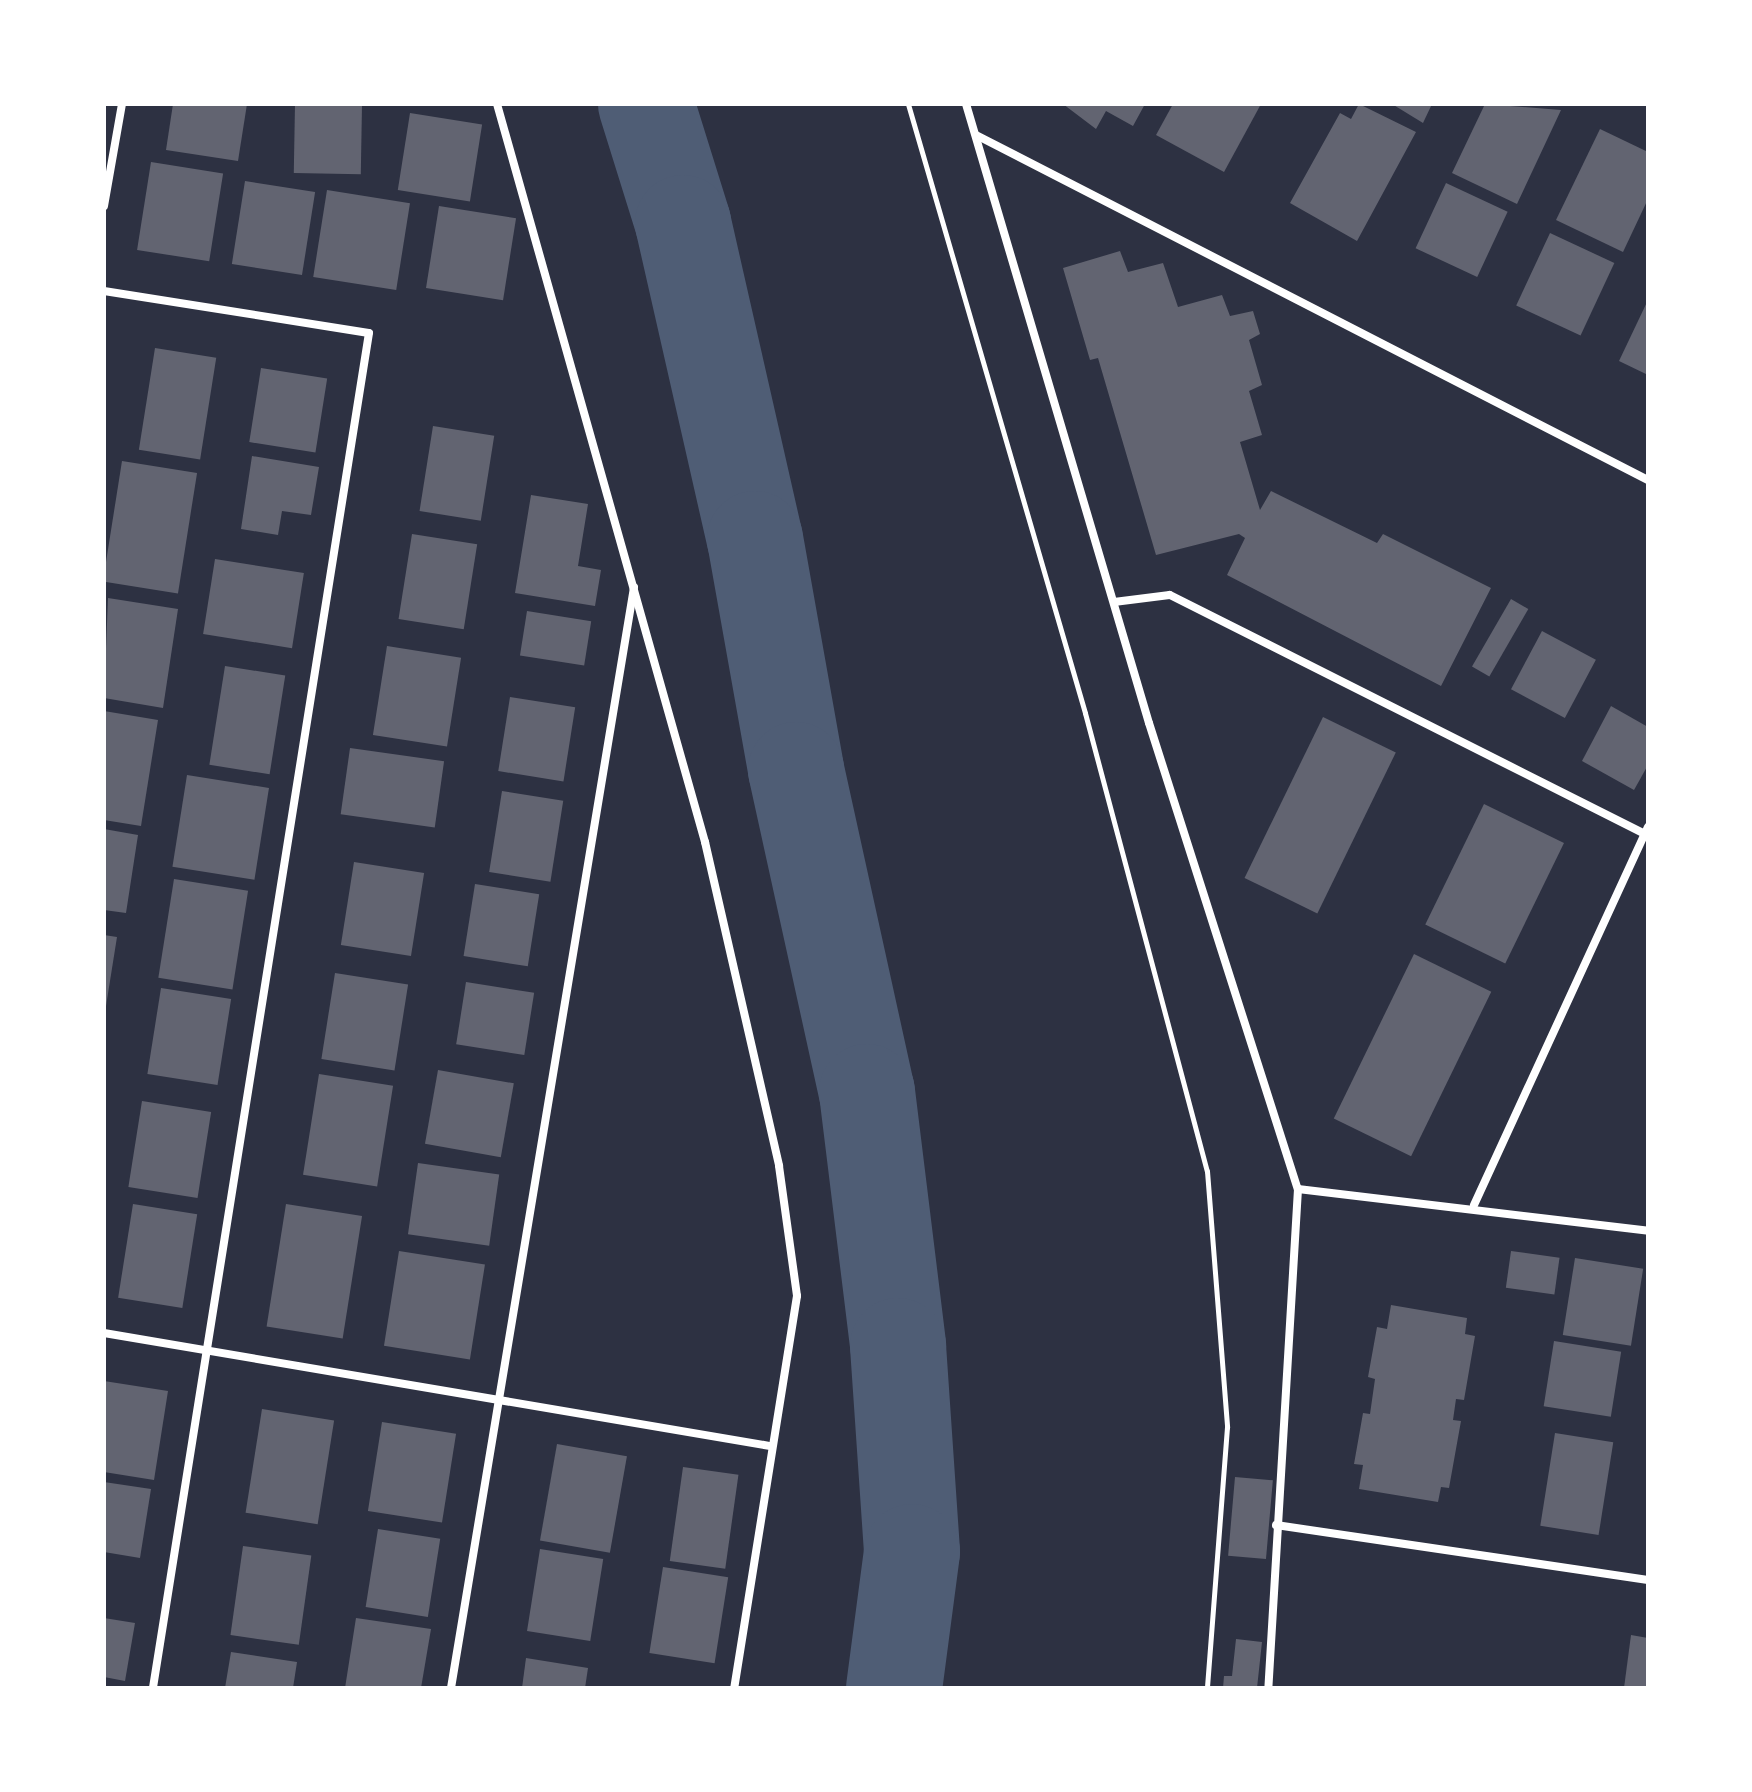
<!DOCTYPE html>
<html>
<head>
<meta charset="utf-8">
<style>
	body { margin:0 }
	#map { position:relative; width:1752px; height:1792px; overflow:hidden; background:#2d3142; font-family:Ubuntu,sans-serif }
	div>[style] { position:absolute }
	.river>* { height:96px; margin:-48px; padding:0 48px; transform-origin:48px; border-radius:48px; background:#4f5d75 }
	.building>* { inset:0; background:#626471; transform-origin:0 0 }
	.path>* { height:5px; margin:-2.5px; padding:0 2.5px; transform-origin:2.5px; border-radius:2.5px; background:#fff }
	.minor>* { height:8px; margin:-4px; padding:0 4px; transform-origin:4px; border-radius:4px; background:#fff }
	span { translate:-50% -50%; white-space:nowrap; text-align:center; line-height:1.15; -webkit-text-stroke:8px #fff; paint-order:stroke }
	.frame { position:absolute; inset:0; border:106px solid #fff; pointer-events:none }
</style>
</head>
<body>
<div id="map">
	<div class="river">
		<div style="left:646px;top:104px;width:125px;rotate:72.7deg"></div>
		<div style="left:683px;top:223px;width:324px;rotate:77.2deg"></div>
		<div style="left:755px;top:539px;width:235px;rotate:79.9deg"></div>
		<div style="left:796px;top:770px;width:330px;rotate:77.6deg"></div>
		<div style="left:867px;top:1092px;width:256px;rotate:83deg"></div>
		<div style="left:898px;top:1346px;width:206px;rotate:86.1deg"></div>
		<div style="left:912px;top:1552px;width:137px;rotate:97.5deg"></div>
	</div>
	<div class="building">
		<div style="clip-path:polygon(173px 104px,247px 104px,238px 161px,166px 150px)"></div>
		<div style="left:295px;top:104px;width:67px;height:69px;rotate:1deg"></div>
		<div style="clip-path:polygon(1063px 104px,1145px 104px,1133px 126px,1106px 111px,1096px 129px)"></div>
		<div style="clip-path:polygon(1173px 104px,1261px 104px,1224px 172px,1156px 135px)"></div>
		<div style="clip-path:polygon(1359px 104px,1416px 132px,1357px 241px,1290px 203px,1340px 113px,1351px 119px)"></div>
		<div style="clip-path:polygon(1392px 104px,1432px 104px,1423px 123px)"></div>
		<div style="clip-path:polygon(1485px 104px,1561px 110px,1517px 204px,1452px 173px)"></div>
		<div style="left:410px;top:113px;width:73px;height:78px;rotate:9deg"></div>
		<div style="clip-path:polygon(1600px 129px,1648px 152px,1648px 199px,1623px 252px,1556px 220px)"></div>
		<div style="left:151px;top:162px;width:73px;height:89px;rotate:9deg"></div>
		<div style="left:245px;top:181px;width:71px;height:84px;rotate:9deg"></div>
		<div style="left:1446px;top:183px;width:68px;height:72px;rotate:25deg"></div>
		<div style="left:327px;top:190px;width:84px;height:88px;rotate:9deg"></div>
		<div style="left:439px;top:206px;width:78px;height:83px;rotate:9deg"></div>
		<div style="left:1550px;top:233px;width:71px;height:80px;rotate:25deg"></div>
		<div style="clip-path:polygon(1120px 251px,1128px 272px,1163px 263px,1178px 307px,1222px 295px,1230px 316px,1253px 311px,1260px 334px,1249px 340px,1262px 385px,1249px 391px,1262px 435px,1240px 442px,1260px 510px,1271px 491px,1377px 543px,1383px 534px,1491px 588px,1441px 686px,1227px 575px,1245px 538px,1239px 534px,1156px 555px,1098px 358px,1090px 360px,1063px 268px)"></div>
		<div style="clip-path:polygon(1648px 300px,1648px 375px,1619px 361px)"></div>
		<div style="left:155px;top:348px;width:62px;height:103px;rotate:9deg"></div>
		<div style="left:261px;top:368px;width:67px;height:75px;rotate:9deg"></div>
		<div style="left:433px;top:426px;width:62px;height:86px;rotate:9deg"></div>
		<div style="clip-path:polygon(252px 456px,319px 467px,311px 515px,282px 511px,278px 535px,241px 529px)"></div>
		<div style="left:122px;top:461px;width:76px;height:122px;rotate:9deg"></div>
		<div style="clip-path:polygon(531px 495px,588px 504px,578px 566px,601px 570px,595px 606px,515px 593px)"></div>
		<div style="left:412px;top:534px;width:66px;height:86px;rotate:9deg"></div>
		<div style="left:215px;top:559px;width:90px;height:76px;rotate:9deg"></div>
		<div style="clip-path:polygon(108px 598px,178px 609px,163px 708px,104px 698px)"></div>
		<div style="left:1511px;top:599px;width:20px;height:78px;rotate:30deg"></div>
		<div style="left:527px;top:611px;width:65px;height:45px;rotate:9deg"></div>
		<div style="left:1542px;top:631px;width:61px;height:66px;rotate:28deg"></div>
		<div style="left:387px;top:646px;width:75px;height:90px;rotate:9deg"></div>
		<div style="left:225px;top:666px;width:61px;height:100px;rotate:9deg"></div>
		<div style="left:510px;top:697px;width:66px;height:75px;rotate:9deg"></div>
		<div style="clip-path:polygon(1611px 706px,1648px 727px,1648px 765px,1634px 790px,1582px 761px)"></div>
		<div style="clip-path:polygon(104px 711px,158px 720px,141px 826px,104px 820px)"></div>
		<div style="left:1323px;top:717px;width:81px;height:179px;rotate:26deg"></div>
		<div style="left:350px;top:748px;width:95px;height:67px;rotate:8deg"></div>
		<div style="left:187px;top:775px;width:83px;height:93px;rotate:9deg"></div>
		<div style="left:502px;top:791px;width:62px;height:82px;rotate:9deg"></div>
		<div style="left:1484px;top:804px;width:89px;height:134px;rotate:26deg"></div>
		<div style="clip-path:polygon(104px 829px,138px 835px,126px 913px,104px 910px)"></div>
		<div style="left:354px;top:862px;width:71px;height:84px;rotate:9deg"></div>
		<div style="left:174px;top:879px;width:75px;height:100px;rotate:9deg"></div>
		<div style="left:475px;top:884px;width:65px;height:73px;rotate:9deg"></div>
		<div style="clip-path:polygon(104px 935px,117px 937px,106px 1006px,104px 1005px)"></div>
		<div style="left:1414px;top:954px;width:86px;height:183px;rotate:26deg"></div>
		<div style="left:335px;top:973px;width:74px;height:87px;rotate:9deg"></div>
		<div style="left:466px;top:982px;width:69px;height:63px;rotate:9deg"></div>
		<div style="left:161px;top:988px;width:71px;height:87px;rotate:9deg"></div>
		<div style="left:438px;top:1070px;width:77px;height:75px;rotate:10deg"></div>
		<div style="left:319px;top:1074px;width:75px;height:102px;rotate:9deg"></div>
		<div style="left:142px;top:1101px;width:70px;height:87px;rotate:9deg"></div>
		<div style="left:418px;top:1163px;width:82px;height:72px;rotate:8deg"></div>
		<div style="left:133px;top:1204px;width:65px;height:95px;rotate:9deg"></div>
		<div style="left:286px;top:1204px;width:77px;height:124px;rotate:9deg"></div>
		<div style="left:399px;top:1251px;width:87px;height:96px;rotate:9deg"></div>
		<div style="left:1511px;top:1251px;width:49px;height:37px;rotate:8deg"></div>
		<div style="left:1575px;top:1258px;width:69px;height:78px;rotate:9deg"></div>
		<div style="clip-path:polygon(1391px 1305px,1467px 1318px,1465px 1334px,1475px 1336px,1464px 1400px,1456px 1399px,1453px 1420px,1461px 1421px,1449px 1488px,1441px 1487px,1438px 1502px,1359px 1489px,1363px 1465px,1354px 1464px,1363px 1413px,1370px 1414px,1375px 1379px,1368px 1377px,1377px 1327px,1387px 1329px)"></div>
		<div style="left:1554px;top:1341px;width:68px;height:66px;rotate:9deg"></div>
		<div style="clip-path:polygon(104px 1381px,168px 1391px,154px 1480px,104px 1472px)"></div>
		<div style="left:262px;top:1409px;width:73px;height:105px;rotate:9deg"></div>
		<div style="left:382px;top:1422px;width:75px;height:90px;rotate:9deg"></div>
		<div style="left:1555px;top:1433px;width:59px;height:94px;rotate:9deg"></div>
		<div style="left:557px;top:1444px;width:71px;height:98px;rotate:10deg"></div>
		<div style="left:683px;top:1467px;width:56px;height:95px;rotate:8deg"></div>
		<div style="left:1235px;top:1477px;width:38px;height:79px;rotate:5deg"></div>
		<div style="clip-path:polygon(104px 1482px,151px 1489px,140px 1558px,104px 1552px)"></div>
		<div style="left:378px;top:1529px;width:63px;height:79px;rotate:9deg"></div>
		<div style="left:243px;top:1546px;width:69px;height:90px;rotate:8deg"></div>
		<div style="left:540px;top:1549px;width:64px;height:83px;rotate:9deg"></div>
		<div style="left:663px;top:1567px;width:66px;height:87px;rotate:9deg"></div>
		<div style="clip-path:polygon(104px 1618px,135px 1623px,125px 1681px,104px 1677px)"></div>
		<div style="clip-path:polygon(356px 1618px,431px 1629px,421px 1688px,345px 1688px)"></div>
		<div style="clip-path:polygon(1631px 1635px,1648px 1638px,1648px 1688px,1624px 1688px)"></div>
		<div style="clip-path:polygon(1236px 1639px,1262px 1642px,1257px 1688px,1223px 1688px,1224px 1676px,1232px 1676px)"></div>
		<div style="clip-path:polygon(231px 1652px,297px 1662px,293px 1688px,225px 1688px)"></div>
		<div style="clip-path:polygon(526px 1658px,588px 1668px,585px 1688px,522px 1688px)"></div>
	</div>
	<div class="path">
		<div style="left:908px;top:104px;width:634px;rotate:73.79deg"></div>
		<div style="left:1085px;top:713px;width:474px;rotate:75.1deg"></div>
		<div style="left:1207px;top:1171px;width:257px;rotate:85.5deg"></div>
		<div style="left:1227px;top:1427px;width:262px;rotate:94.4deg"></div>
	</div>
	<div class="minor">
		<div style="left:497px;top:104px;width:767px;rotate:74.26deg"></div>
		<div style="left:705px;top:842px;width:332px;rotate:77.1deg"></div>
		<div style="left:779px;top:1166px;width:131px;rotate:82.1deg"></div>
		<div style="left:797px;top:1296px;width:397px;rotate:99.1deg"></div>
		<div style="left:966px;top:104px;width:645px;rotate:73.53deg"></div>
		<div style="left:1149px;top:723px;width:489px;rotate:72.3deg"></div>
		<div style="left:1298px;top:1189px;width:500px;rotate:93.4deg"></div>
		<div style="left:976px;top:135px;width:755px;rotate:27.18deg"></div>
		<div style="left:104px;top:206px;width:104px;rotate:-80deg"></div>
		<div style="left:104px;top:291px;width:268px;rotate:9deg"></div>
		<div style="left:369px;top:333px;width:1372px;rotate:99.06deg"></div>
		<div style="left:1114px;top:602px;width:56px;rotate:-7.1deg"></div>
		<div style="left:1170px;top:595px;width:532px;rotate:26.71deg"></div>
		<div style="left:1298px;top:1189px;width:353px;rotate:6.8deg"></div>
		<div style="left:1474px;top:1205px;width:416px;rotate:-65.3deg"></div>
		<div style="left:104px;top:1333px;width:676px;rotate:9.63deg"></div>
		<div style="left:1276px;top:1525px;width:376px;rotate:8.4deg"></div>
		<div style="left:451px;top:1688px;width:1116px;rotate:-80.56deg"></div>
	</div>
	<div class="frame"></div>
</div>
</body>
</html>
